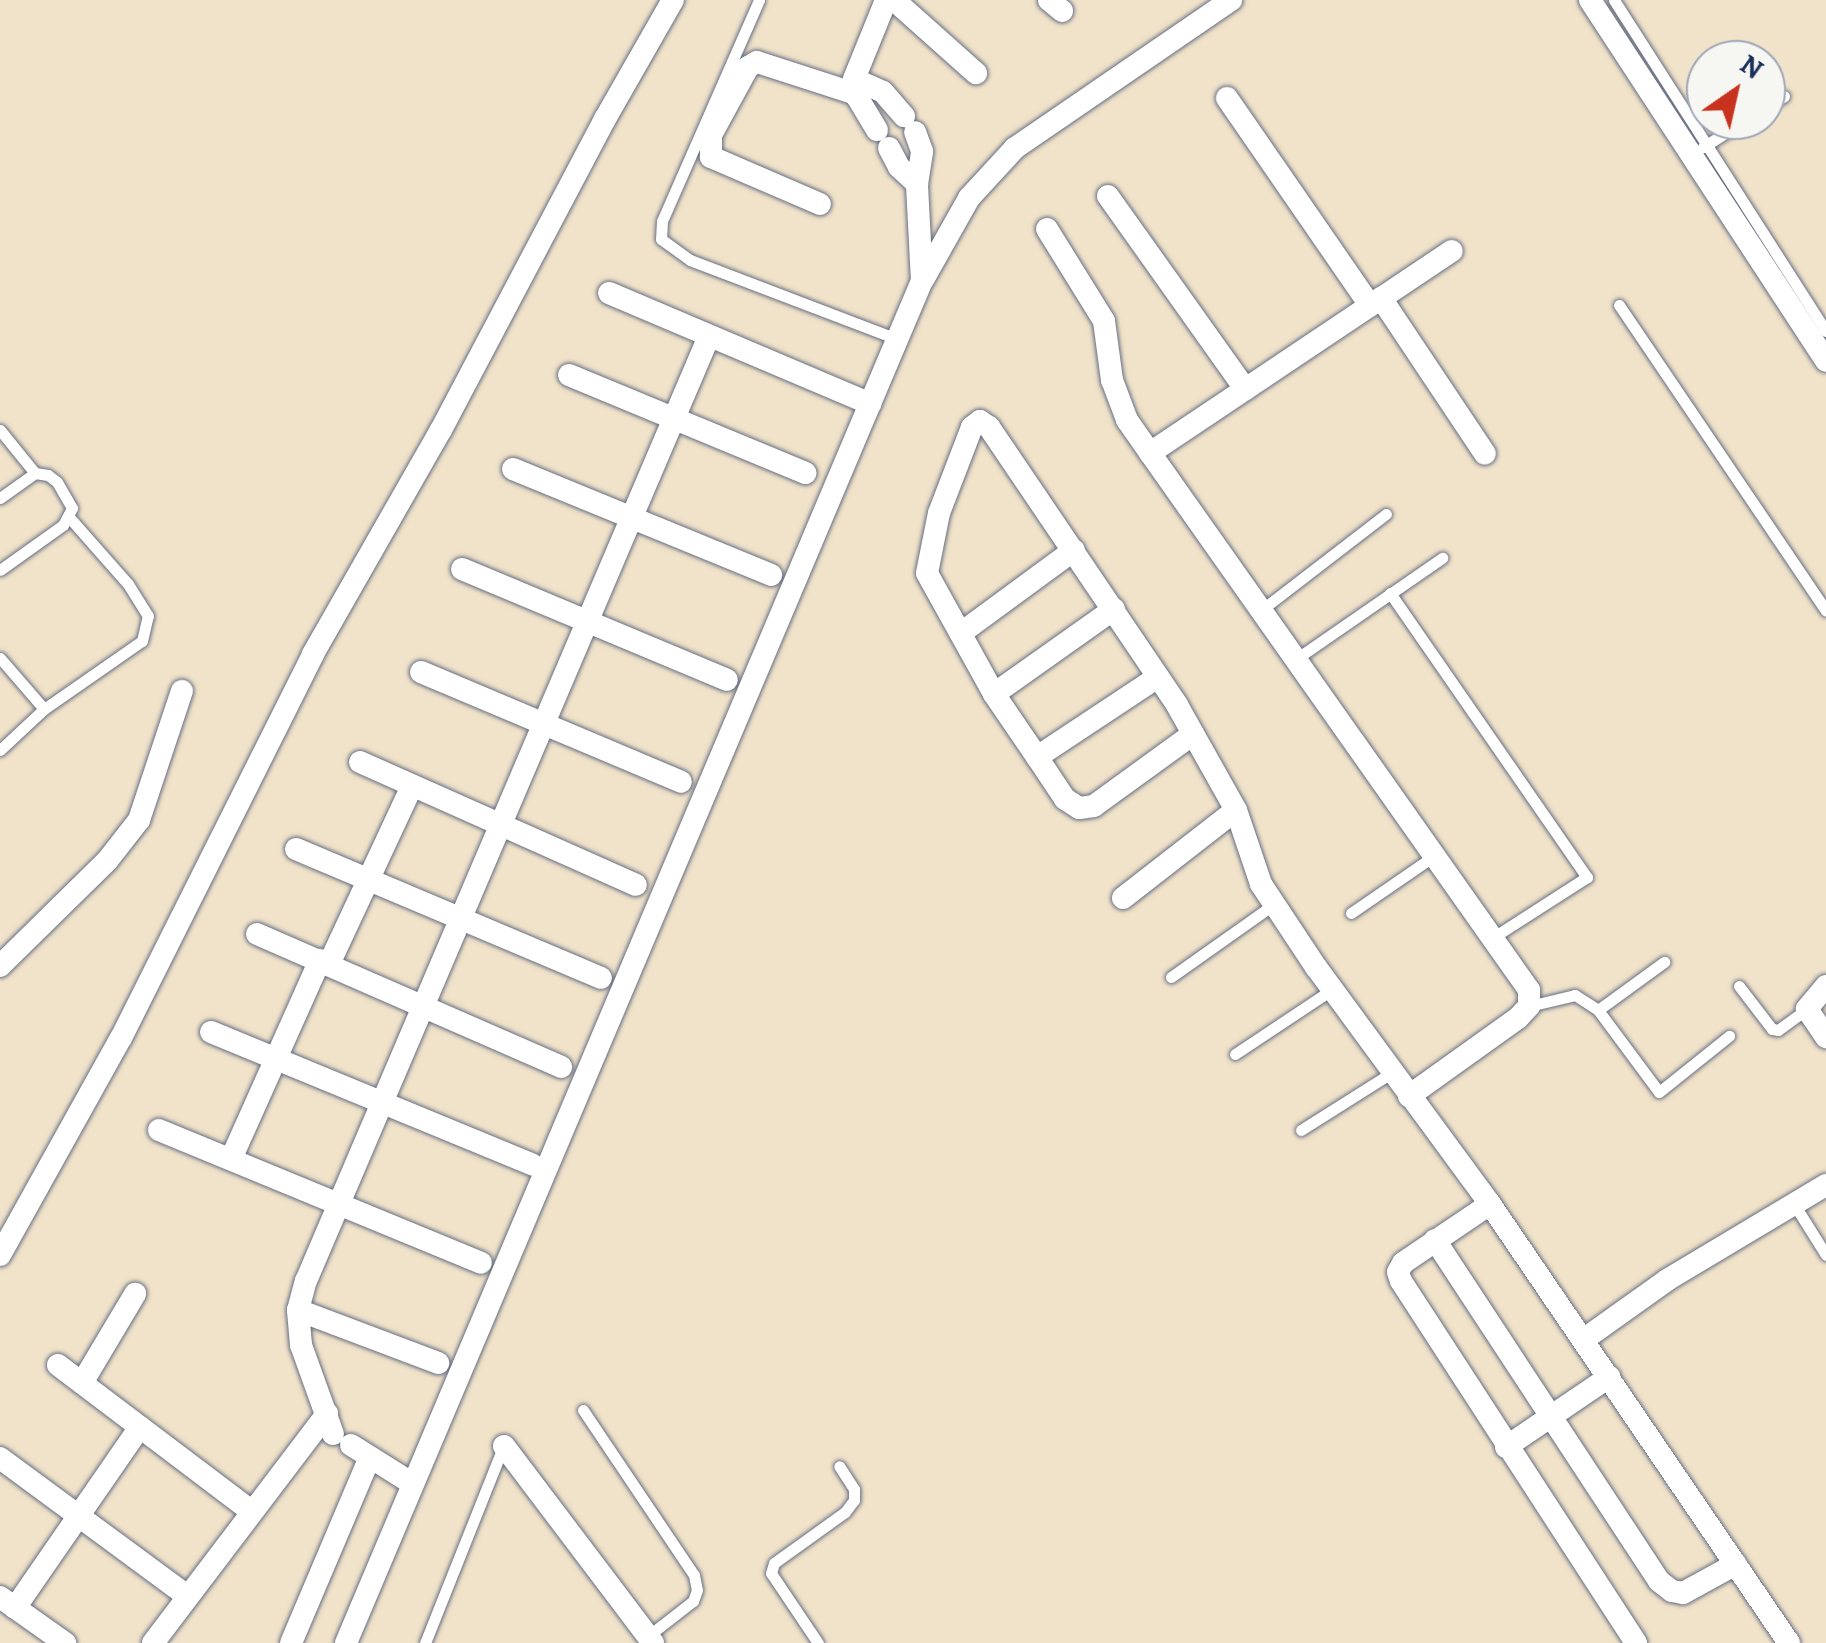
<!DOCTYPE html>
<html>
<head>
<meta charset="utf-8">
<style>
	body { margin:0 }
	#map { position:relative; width:1826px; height:1643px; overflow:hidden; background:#f1e3c9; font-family:Alegreya,serif }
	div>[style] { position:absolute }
	.roads { filter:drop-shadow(0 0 2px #666e83) drop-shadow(0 0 2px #666e83) }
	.service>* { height:11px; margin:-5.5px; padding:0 5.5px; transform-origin:5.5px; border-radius:5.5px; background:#fff }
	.minor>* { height:22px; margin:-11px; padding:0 11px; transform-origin:11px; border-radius:11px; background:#fff }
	span { translate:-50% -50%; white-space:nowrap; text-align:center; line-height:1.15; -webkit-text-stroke:9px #f6f6f2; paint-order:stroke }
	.north { position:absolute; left:1686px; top:40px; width:100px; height:100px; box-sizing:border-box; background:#f6f6f2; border:2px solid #9ea6b7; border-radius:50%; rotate:34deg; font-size:28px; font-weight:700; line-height:40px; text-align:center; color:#1b2f5e }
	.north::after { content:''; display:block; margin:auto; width:35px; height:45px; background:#c8321e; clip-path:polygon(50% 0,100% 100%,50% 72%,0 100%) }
</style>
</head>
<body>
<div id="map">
	<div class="roads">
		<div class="service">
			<div style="left:759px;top:0;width:241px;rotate:113.7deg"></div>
			<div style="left:662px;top:221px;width:18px;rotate:93deg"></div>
			<div style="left:661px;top:239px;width:36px;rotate:36deg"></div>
			<div style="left:690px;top:260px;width:222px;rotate:20.9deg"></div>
			<div style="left:1614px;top:0;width:393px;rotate:57.4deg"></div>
			<div style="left:1766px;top:107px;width:21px;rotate:-31deg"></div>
			<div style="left:1703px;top:147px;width:51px;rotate:-32.1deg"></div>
			<div style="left:1619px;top:305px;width:369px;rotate:55.9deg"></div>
			<div style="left:0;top:430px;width:55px;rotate:50.9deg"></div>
			<div style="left:0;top:498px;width:43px;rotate:-35.5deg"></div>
			<div style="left:35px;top:473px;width:13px;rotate:9deg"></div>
			<div style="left:48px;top:475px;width:11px;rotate:38deg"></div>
			<div style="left:57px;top:482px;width:30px;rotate:60deg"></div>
			<div style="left:72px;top:508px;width:19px;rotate:118deg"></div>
			<div style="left:63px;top:525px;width:77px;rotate:144.5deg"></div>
			<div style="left:1390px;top:593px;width:346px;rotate:55.3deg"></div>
			<div style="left:1587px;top:877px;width:113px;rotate:147.3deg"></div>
			<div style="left:1260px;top:611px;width:159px;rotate:-37.6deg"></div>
			<div style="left:0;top:658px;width:67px;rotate:49.2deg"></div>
			<div style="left:1296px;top:659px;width:178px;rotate:-34.7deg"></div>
			<div style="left:0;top:750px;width:60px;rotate:-43deg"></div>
			<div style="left:44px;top:709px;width:119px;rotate:-34.8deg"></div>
			<div style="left:142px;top:641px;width:26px;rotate:-77deg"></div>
			<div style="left:148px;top:616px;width:38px;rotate:-122deg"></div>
			<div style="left:128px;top:584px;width:89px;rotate:-131.4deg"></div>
			<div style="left:1351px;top:913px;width:101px;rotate:-34.5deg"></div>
			<div style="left:1171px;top:977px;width:126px;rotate:-35.3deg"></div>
			<div style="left:1739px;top:986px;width:54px;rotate:52.5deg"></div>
			<div style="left:1772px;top:1029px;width:6px;rotate:9deg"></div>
			<div style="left:1778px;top:1030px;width:36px;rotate:-36deg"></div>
			<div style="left:1529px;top:1006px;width:47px;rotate:-13.4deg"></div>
			<div style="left:1575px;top:995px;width:27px;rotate:33deg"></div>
			<div style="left:1598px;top:1010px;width:102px;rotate:53.4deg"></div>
			<div style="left:1659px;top:1092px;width:90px;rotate:-38.7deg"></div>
			<div style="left:1598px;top:1010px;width:82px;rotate:-36deg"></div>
			<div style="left:1235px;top:1054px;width:118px;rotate:-33.6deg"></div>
			<div style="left:1301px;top:1130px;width:107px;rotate:-32.3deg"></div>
			<div style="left:1794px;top:1204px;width:60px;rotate:57.9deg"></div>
			<div style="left:583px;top:1410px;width:199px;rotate:56.1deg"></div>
			<div style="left:694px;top:1575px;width:15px;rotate:79deg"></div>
			<div style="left:697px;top:1590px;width:12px;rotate:110deg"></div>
			<div style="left:693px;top:1601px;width:57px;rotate:142.1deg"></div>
			<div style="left:425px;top:1643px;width:211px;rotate:-68.3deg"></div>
			<div style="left:818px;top:1643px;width:84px;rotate:-123.9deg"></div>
			<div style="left:771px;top:1573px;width:10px;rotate:-73deg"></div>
			<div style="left:774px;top:1563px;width:87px;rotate:-35.7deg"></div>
			<div style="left:845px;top:1512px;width:15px;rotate:-53deg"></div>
			<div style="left:854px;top:1500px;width:11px;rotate:-90deg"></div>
			<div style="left:854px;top:1489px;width:27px;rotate:-123deg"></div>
		</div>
		<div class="minor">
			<div style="left:894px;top:0;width:110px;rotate:41.7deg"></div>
			<div style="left:1049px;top:0;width:17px;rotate:40deg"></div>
			<div style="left:1590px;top:0;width:431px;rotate:56.8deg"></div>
			<div style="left:854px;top:79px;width:32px;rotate:24deg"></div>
			<div style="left:883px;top:92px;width:32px;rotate:49deg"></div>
			<div style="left:1227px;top:98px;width:252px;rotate:55.4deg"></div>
			<div style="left:877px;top:130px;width:39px;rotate:-121deg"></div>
			<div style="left:857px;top:97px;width:18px;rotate:-99deg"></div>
			<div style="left:854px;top:79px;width:85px;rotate:-67.9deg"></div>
			<div style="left:889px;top:148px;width:21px;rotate:62deg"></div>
			<div style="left:899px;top:167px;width:25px;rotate:43deg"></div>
			<div style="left:1108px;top:196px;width:237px;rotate:54.6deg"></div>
			<div style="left:820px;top:204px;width:119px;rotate:-156.7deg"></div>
			<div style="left:711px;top:157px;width:22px;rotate:-90deg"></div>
			<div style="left:711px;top:135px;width:77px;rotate:-61.4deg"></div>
			<div style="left:748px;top:67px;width:10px;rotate:-29deg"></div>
			<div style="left:757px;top:62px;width:104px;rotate:17.9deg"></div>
			<div style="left:1047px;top:229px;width:108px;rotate:58.2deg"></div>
			<div style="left:1104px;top:321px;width:60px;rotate:82.3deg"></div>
			<div style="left:1112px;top:380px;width:43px;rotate:69.4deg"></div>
			<div style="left:1127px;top:420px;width:40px;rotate:55.1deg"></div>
			<div style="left:924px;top:278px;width:92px;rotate:-60.6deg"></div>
			<div style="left:969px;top:198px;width:68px;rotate:-47.4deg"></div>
			<div style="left:1015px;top:148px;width:262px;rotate:-34.4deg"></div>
			<div style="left:609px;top:293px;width:284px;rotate:23deg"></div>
			<div style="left:1381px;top:298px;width:187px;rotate:56.3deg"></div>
			<div style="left:569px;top:375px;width:256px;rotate:22.5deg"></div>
			<div style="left:513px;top:469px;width:279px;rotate:22.3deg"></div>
			<div style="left:462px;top:569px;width:287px;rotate:22.7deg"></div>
			<div style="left:961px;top:633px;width:140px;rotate:-36.3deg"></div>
			<div style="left:421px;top:672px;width:282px;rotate:22.9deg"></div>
			<div style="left:994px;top:694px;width:147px;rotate:-35.3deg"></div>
			<div style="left:1193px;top:734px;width:122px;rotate:144deg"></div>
			<div style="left:1094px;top:806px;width:15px;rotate:172deg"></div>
			<div style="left:1079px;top:808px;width:17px;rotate:-147deg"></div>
			<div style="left:1065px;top:799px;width:50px;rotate:-123.7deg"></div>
			<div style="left:1037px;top:757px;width:76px;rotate:-124.3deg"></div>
			<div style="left:994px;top:694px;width:138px;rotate:-119deg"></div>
			<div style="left:927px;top:573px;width:61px;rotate:-78.7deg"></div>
			<div style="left:939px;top:513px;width:92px;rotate:-69deg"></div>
			<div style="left:972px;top:427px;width:10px;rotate:-37deg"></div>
			<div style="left:980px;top:421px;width:11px;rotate:34deg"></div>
			<div style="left:989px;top:427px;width:336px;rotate:55.9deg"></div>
			<div style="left:1177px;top:705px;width:120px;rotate:60.7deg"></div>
			<div style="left:1236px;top:810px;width:78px;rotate:71.3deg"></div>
			<div style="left:1261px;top:884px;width:100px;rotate:56.5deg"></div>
			<div style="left:1316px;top:967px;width:294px;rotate:53.7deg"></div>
			<div style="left:1490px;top:1204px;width:531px;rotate:55.74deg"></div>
			<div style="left:1037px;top:757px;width:145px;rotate:-33.5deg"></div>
			<div style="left:360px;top:762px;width:302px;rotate:24deg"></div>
			<div style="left:296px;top:849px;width:331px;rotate:22.9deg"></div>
			<div style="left:1123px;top:898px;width:143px;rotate:-37.9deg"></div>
			<div style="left:257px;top:934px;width:332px;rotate:23.6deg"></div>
			<div style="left:329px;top:964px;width:196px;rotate:-65deg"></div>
			<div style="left:0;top:966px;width:150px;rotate:-44.5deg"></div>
			<div style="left:107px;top:861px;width:52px;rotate:-52deg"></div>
			<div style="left:139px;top:820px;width:136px;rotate:-71.6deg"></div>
			<div style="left:1826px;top:986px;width:30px;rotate:130deg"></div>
			<div style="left:1807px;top:1009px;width:34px;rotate:56deg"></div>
			<div style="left:211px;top:1032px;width:348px;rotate:22.4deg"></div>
			<div style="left:1409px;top:1096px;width:134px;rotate:-35.6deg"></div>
			<div style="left:1518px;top:1018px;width:16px;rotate:-47deg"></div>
			<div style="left:1529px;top:1006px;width:16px;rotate:-90deg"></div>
			<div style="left:1529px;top:990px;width:657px;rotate:-125.21deg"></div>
			<div style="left:1150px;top:453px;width:363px;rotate:-33.8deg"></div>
			<div style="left:159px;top:1130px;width:348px;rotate:22.4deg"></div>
			<div style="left:231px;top:1159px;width:218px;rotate:-65.9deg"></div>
			<div style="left:1490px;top:1204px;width:105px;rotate:145.9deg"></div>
			<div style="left:1403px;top:1263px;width:10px;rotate:119deg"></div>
			<div style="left:1398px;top:1272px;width:9px;rotate:72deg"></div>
			<div style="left:1401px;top:1281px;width:432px;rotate:57deg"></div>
			<div style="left:1435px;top:1240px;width:408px;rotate:56.7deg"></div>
			<div style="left:1659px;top:1581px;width:16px;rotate:38deg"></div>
			<div style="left:1672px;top:1591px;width:11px;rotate:10deg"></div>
			<div style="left:1683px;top:1593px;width:60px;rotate:-28.7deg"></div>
			<div style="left:0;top:1255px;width:248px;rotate:-60.9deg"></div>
			<div style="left:121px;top:1038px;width:429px;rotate:-63.4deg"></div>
			<div style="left:313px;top:654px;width:258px;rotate:-60.3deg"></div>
			<div style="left:441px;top:430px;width:352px;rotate:-62.2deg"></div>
			<div style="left:605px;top:119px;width:137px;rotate:-60.3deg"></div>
			<div style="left:298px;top:1310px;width:150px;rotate:20.7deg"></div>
			<div style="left:1583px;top:1340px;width:103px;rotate:-35.5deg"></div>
			<div style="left:1667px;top:1280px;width:185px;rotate:-30.9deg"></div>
			<div style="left:58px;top:1365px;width:241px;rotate:37.1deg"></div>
			<div style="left:82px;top:1383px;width:104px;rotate:-59.2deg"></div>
			<div style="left:333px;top:1434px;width:95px;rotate:-109.8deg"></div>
			<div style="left:301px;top:1345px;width:35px;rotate:-95deg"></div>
			<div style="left:298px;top:1310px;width:30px;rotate:-75deg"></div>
			<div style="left:306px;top:1281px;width:1027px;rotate:-66.9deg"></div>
			<div style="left:351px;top:1445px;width:73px;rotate:32.2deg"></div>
			<div style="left:504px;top:1446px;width:247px;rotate:52.9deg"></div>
			<div style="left:1506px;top:1447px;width:125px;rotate:-34.2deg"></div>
			<div style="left:0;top:1458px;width:232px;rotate:36.4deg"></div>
			<div style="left:0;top:1597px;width:80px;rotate:35.3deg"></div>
			<div style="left:15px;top:1608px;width:220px;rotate:-55.4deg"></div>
			<div style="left:153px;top:1643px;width:288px;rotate:-52.8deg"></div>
			<div style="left:291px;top:1643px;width:202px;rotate:-67deg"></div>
			<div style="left:346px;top:1643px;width:1479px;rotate:-67.08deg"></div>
			<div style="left:922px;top:281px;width:97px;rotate:-93deg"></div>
			<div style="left:917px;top:184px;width:33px;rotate:-81deg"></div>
			<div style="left:922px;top:151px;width:20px;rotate:-110deg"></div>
		</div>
	</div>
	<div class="north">N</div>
</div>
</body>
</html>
